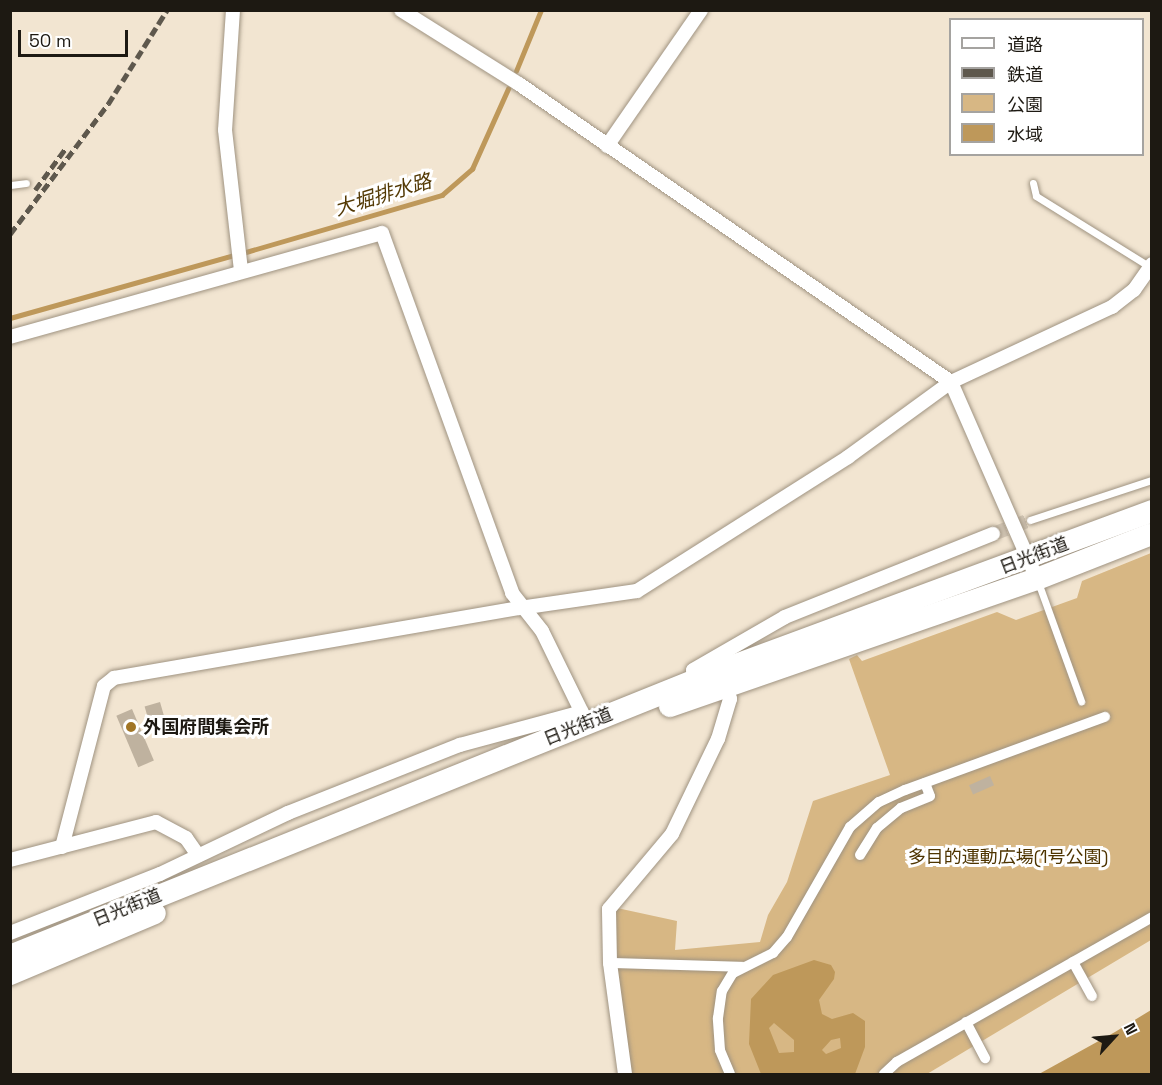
<!DOCTYPE html>
<html>
<head>
<meta charset="utf-8">
<style>
	body { margin:0 }
	#map { position:relative; width:1162px; height:1085px; overflow:hidden; background:#f2e5d1; font-family:"Space Grotesk","Noto Sans JP",sans-serif }
	div>[style] { position:absolute }
	.green>* { inset:0; background:#d7b784 }
	.water>* { inset:0; background:#be985a }
	.stream>* { height:4.5px; margin:-2.25px; padding:0 2.25px; transform-origin:2.25px; border-radius:2.25px; background:#be985a }
	.building>* { inset:0; background:#bfb29f; transform-origin:0 0 }
	.minor-tunnel>* { height:14px; margin-top:-7px; transform-origin:0; background:repeating-linear-gradient(90deg,#d2c6b4 0 14px,transparent 0 21px) }
	.roads { filter:drop-shadow(0 0 2px #9f9381) drop-shadow(0 0 2px #9f9381) }
	.service>* { height:7px; margin:-3.5px; padding:0 3.5px; transform-origin:3.5px; border-radius:3.5px; background:#fff }
	.pedestrian>* { height:10px; margin:-5px; padding:0 5px; transform-origin:5px; border-radius:5px; background:#fff }
	.minor>* { height:14px; margin:-7px; padding:0 7px; transform-origin:7px; border-radius:7px; background:#fff }
	.trunk>* { height:22px; margin:-11px; padding:0 11px; transform-origin:11px; border-radius:11px; background:#fff }
	.rail>* { height:4.5px; margin-top:-2.25px; transform-origin:0; background:repeating-linear-gradient(90deg,#5e584d 0 9px,transparent 0 13.5px) }
	.dots>* { width:16px; height:16px; translate:-50% -50%; box-sizing:border-box; border:3px solid #fff; border-radius:50% }
	span { translate:-50% -50%; white-space:nowrap; text-align:center; line-height:1.15; -webkit-text-stroke:6px #fff; paint-order:stroke }
	.street-label { font-size:18px; color:#1d1912 }
	.poi-label { font-size:18px; color:#1d1912; font-weight:700 }
	.left { translate:0 -50%; text-align:left }
	.park-label { font-size:18px; color:#4e3400 }
	.water-label { font-size:20px; color:#543a05; font-style:italic }
	.frame { position:absolute; inset:0; border:12px solid #1d1912; pointer-events:none }
	.legend { position:absolute; left:949px; top:18px; width:195px; height:138px; box-sizing:border-box; background:#fff; border:2px solid #a5a3a0; margin:0; padding:8px 10px; list-style:none; font-size:18px; color:#1d1912 }
	.legend li { display:flex; align-items:center; gap:12px; height:30px }
	.legend b { width:30px; border:2px solid #a5a3a0 }
	.north { position:absolute; left:1084px; top:1007px; width:60px; height:60px; -webkit-text-stroke:4px #fff; paint-order:stroke; rotate:64deg; font-size:16px; font-weight:700; line-height:24px; text-align:center; color:#1d1912 }
	.north::after { content:''; display:block; margin:auto; width:21px; height:27px; background:#1d1912; clip-path:polygon(50% 0,100% 100%,50% 72%,0 100%) }
	.scale { position:absolute; left:18px; top:30px; width:110px; height:27px; box-sizing:border-box; border:3px solid #1d1912; border-top:0; padding-left:8px; font-size:18px; line-height:21px; white-space:nowrap; color:#1d1912; -webkit-text-stroke:4px #fff; paint-order:stroke }
</style>
</head>
<body>
<div id="map">
	<div class="green">
		<div style="clip-path:polygon(1151px 553px,1151px 940px,927px 1074px,630px 1074px,615px 970px,613px 914px,617px 908px,677px 921px,675px 950px,760px 942px,768px 915px,787px 882px,813px 801px,890px 775px,849px 659px,857px 655px,862px 661px,997px 612px,1016px 620px,1077px 598px,1082px 581px)"></div>
	</div>
	<div class="water">
		<div style="clip-path:polygon(evenodd,814px 960px,831px 965px,835px 972px,834px 979px,819px 1000px,822px 1014px,832px 1019px,853px 1013px,865px 1021px,865px 1047px,855px 1074px,761px 1074px,749px 1044px,751px 999px,773px 975px,814px 960px,774px 1023px,794px 1040px,794px 1052px,779px 1053px,769px 1028px,774px 1023px,814px 960px,840px 1038px,841px 1048px,826px 1054px,822px 1050px,831px 1040px,840px 1038px)"></div>
		<div style="clip-path:polygon(1151px 1010px,1151px 1074px,1039px 1074px,1115px 1032px)"></div>
	</div>
	<div class="stream">
		<div style="left:516px;top:71px;width:66px;rotate:-67.7deg"></div>
		<div style="left:246px;top:252px;width:204px;rotate:-16.2deg"></div>
		<div style="left:442px;top:195px;width:40px;rotate:-41deg"></div>
		<div style="left:472px;top:169px;width:88px;rotate:-65.8deg"></div>
		<div style="left:10px;top:318px;width:233px;rotate:-15.7deg"></div>
	</div>
	<div class="building">
		<div style="left:160px;top:702px;width:19px;height:16px;rotate:74deg"></div>
		<div style="left:132px;top:709px;width:56px;height:17px;rotate:67deg"></div>
		<div style="left:990px;top:776px;width:10px;height:23px;rotate:66deg"></div>
	</div>
	<div class="minor-tunnel">
		<div style="left:993px;top:534px;width:40px;rotate:-21deg"></div>
	</div>
	<div class="roads">
		<div class="service">
			<div style="left:1033px;top:183px;width:13px;rotate:77deg"></div>
			<div style="left:1036px;top:196px;width:134px;rotate:31.9deg"></div>
			<div style="left:10px;top:185px;width:16px;rotate:-7deg"></div>
			<div style="left:1030px;top:520px;width:128px;rotate:-18.2deg"></div>
			<div style="left:1038px;top:582px;width:127px;rotate:70.1deg"></div>
		</div>
		<div class="pedestrian">
			<div style="left:860px;top:855px;width:32px;rotate:-58deg"></div>
			<div style="left:877px;top:828px;width:31px;rotate:-40deg"></div>
			<div style="left:901px;top:808px;width:31px;rotate:-22deg"></div>
			<div style="left:930px;top:796px;width:14px;rotate:-111deg"></div>
			<div style="left:1073px;top:962px;width:39px;rotate:61deg"></div>
			<div style="left:610px;top:963px;width:132px;rotate:1.7deg"></div>
			<div style="left:966px;top:1022px;width:41px;rotate:62.2deg"></div>
			<div style="left:730px;top:1074px;width:26px;rotate:-113deg"></div>
			<div style="left:720px;top:1050px;width:32px;rotate:-94deg"></div>
			<div style="left:718px;top:1018px;width:27px;rotate:-82deg"></div>
			<div style="left:722px;top:991px;width:21px;rotate:-59deg"></div>
			<div style="left:733px;top:973px;width:45px;rotate:-26.6deg"></div>
			<div style="left:773px;top:953px;width:21px;rotate:-49deg"></div>
			<div style="left:787px;top:937px;width:127px;rotate:-60.2deg"></div>
			<div style="left:850px;top:827px;width:38px;rotate:-41deg"></div>
			<div style="left:879px;top:802px;width:29px;rotate:-25deg"></div>
			<div style="left:905px;top:790px;width:213px;rotate:-20.1deg"></div>
			<div style="left:884px;top:1074px;width:18px;rotate:-43deg"></div>
			<div style="left:897px;top:1062px;width:293px;rotate:-29.6deg"></div>
		</div>
		<div class="minor">
			<div style="left:233px;top:10px;width:120px;rotate:93.8deg"></div>
			<div style="left:225px;top:130px;width:141px;rotate:83.5deg"></div>
			<div style="left:401px;top:10px;width:139px;rotate:32.1deg"></div>
			<div style="left:519px;top:84px;width:525px;rotate:34.6deg"></div>
			<div style="left:951px;top:382px;width:215px;rotate:66.4deg"></div>
			<div style="left:607px;top:146px;width:165px;rotate:-55.3deg"></div>
			<div style="left:10px;top:337px;width:386px;rotate:-15.6deg"></div>
			<div style="left:382px;top:233px;width:383px;rotate:70.1deg"></div>
			<div style="left:512px;top:593px;width:48px;rotate:51.7deg"></div>
			<div style="left:542px;top:631px;width:102px;rotate:63.9deg"></div>
			<div style="left:698px;top:679px;width:10px;rotate:-119deg"></div>
			<div style="left:693px;top:670px;width:106px;rotate:-29.9deg"></div>
			<div style="left:785px;top:617px;width:224px;rotate:-21.8deg"></div>
			<div style="left:62px;top:847px;width:166px;rotate:-75.4deg"></div>
			<div style="left:104px;top:686px;width:13px;rotate:-39deg"></div>
			<div style="left:114px;top:678px;width:412px;rotate:-9.8deg"></div>
			<div style="left:520px;top:608px;width:118px;rotate:-8.3deg"></div>
			<div style="left:637px;top:591px;width:250px;rotate:-32.4deg"></div>
			<div style="left:848px;top:457px;width:127px;rotate:-36.1deg"></div>
			<div style="left:951px;top:382px;width:178px;rotate:-25deg"></div>
			<div style="left:1112px;top:307px;width:28px;rotate:-38deg"></div>
			<div style="left:1134px;top:290px;width:32px;rotate:-55deg"></div>
			<div style="left:10px;top:860px;width:151px;rotate:-14.6deg"></div>
			<div style="left:156px;top:822px;width:34px;rotate:28deg"></div>
			<div style="left:186px;top:838px;width:21px;rotate:55deg"></div>
			<div style="left:10px;top:933px;width:161px;rotate:-21.5deg"></div>
			<div style="left:160px;top:874px;width:142px;rotate:-25.5deg"></div>
			<div style="left:288px;top:813px;width:185px;rotate:-21.6deg"></div>
			<div style="left:460px;top:745px;width:126px;rotate:-15.1deg"></div>
			<div style="left:625px;top:1074px;width:112px;rotate:-97.7deg"></div>
			<div style="left:610px;top:963px;width:54px;rotate:-91.1deg"></div>
			<div style="left:609px;top:909px;width:98px;rotate:-50deg"></div>
			<div style="left:672px;top:834px;width:106px;rotate:-64.2deg"></div>
			<div style="left:718px;top:739px;width:42px;rotate:-73.3deg"></div>
			<div style="left:730px;top:699px;width:19px;rotate:-106deg"></div>
		</div>
		<div class="trunk">
			<div style="left:670px;top:706px;width:388px;rotate:-19.1deg"></div>
			<div style="left:1037px;top:579px;width:123px;rotate:-21.4deg"></div>
			<div style="left:10px;top:956px;width:742px;rotate:-21.93deg"></div>
			<div style="left:698px;top:679px;width:484px;rotate:-20.3deg"></div>
			<div style="left:10px;top:974px;width:157px;rotate:-22.8deg"></div>
		</div>
	</div>
	<div class="rail">
		<div style="left:35px;top:190px;width:51px;rotate:-53.8deg"></div>
		<div style="left:10px;top:234px;width:163px;rotate:-53deg"></div>
		<div style="left:108px;top:104px;width:111px;rotate:-57.9deg"></div>
	</div>
	<div class="dots">
		<div style="left:131px;top:727px;background:#a17525"></div>
	</div>
	<div class="street-label">
		<span style="left:1034px;top:556px;rotate:-21deg">日光街道</span>
		<span style="left:578px;top:727px;rotate:-22deg">日光街道</span>
		<span style="left:127px;top:908px;rotate:-22deg">日光街道</span>
	</div>
	<div class="poi-label">
		<span class="left" style="left:143px;top:727px">外国府間集会所</span>
	</div>
	<div class="park-label">
		<span style="left:1008px;top:857px">多目的運動広場(1号公園)</span>
	</div>
	<div class="water-label">
		<span style="left:383px;top:195px;rotate:-17deg">大堀排水路</span>
	</div>
	<div class="frame"></div>
	<ul class="legend">
	<li><b style="height:8px;background:#fff"></b>道路</li>
	<li><b style="height:8px;background:#5e584d"></b>鉄道</li>
	<li><b style="height:16px;background:#d7b784"></b>公園</li>
	<li><b style="height:16px;background:#be985a"></b>水域</li>
	</ul>
	<div class="north">N</div>
	<div class="scale">50 m</div>
</div>
</body>
</html>
